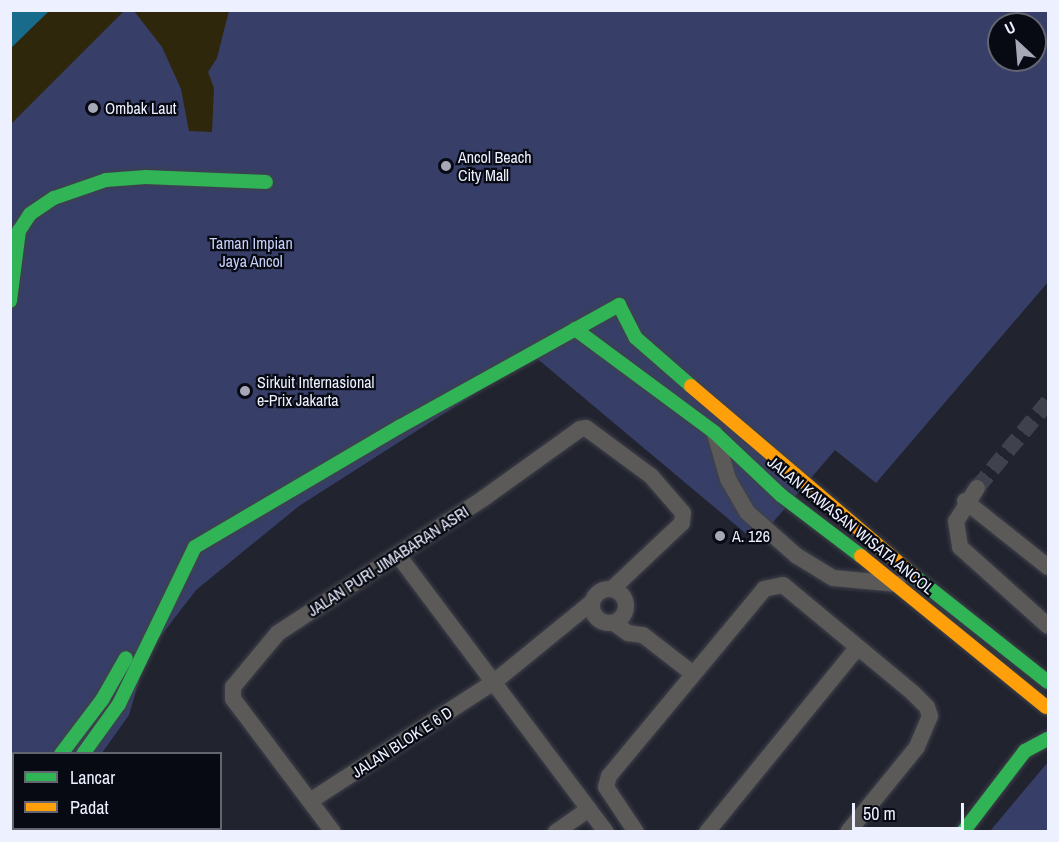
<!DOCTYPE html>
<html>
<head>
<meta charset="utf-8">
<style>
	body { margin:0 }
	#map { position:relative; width:1059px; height:842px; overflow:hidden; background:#21232e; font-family:"Archivo Narrow",sans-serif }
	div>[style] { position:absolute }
	.green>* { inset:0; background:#373f69 }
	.sand>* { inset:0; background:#2e270b }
	.water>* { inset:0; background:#196b8b }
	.street-tunnel>* { height:16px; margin-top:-8px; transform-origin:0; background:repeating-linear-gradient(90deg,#3f424d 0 16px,transparent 0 24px) }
	.roads { filter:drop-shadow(0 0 2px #3e414a) drop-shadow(0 0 2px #3e414a) }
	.street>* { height:16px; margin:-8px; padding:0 8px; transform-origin:8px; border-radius:8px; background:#5c5959 }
	.street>.ring { margin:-8px; padding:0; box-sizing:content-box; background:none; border:16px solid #5c5959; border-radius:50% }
	.fast>* { height:14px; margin:-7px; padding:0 7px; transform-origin:7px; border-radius:7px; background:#30b455 }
	.slow>* { height:14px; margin:-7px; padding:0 7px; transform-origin:7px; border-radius:7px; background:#ff9f0a }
	.rail>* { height:7px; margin-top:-3.5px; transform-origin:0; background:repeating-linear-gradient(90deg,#080a13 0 14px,#626064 0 28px); box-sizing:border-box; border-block:2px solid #626064 }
	.dots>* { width:16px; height:16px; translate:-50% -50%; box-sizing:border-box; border:3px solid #080a13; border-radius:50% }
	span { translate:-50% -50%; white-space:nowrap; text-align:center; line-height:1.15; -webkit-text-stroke:4.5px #080a13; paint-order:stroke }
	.poi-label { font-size:16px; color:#ecf0ff }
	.left { translate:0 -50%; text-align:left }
	.park-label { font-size:16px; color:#c6d0fb }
	.street-label { font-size:16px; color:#ecf0ff }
	.frame { position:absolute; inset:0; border:12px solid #ecf0ff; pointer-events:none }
	.legend { position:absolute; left:12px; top:752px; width:210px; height:78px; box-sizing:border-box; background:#080a13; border:2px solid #636671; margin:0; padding:8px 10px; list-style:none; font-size:18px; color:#ecf0ff }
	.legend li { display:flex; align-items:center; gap:12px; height:30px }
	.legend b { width:30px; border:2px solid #636671 }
	.north { position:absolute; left:987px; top:12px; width:60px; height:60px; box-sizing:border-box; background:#080a13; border:2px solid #636671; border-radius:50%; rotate:334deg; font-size:16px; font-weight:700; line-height:24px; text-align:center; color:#ecf0ff }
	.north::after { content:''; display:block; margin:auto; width:21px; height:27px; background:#a5a8b6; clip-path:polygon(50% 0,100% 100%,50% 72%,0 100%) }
	.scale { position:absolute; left:852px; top:803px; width:112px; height:27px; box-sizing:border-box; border:3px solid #ecf0ff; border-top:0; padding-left:8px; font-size:18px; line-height:21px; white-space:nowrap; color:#ecf0ff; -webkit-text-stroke:4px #080a13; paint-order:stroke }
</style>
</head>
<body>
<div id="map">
	<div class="green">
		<div style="clip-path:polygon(evenodd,10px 11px,1048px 11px,1048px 282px,876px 483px,835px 450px,756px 542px,534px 356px,299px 506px,196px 590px,147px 654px,129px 715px,102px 753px,14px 754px,14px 828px,29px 829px,11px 831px,10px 11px,999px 24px,1035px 24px,1035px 60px,999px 60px,999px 24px)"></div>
		<div style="clip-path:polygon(1048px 762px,1048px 831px,990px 831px)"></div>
	</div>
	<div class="sand">
		<div style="clip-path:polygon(49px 11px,124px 11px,11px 124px,10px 48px)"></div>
		<div style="clip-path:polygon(134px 11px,229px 11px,217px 58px,208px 72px,214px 88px,212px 132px,189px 131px,181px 89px,162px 47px)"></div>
	</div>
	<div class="water">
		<div style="clip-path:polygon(11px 10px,49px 10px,49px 11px,11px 48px)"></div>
	</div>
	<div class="street-tunnel">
		<div style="left:977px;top:488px;width:112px;rotate:-50.5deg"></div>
	</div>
	<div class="roads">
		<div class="street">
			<div style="left:715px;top:434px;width:47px;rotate:73.9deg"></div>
			<div style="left:728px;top:479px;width:39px;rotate:60deg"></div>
			<div style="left:748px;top:513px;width:65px;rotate:41.3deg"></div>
			<div style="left:797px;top:556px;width:42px;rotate:31.4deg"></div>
			<div style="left:833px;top:578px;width:65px;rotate:5.3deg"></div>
			<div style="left:977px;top:488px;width:39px;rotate:122deg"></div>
			<div style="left:956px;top:521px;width:26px;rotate:81deg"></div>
			<div style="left:960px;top:547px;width:118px;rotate:41.9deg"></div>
			<div style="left:965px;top:501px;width:106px;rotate:38.5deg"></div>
			<div style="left:398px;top:555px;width:346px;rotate:53.1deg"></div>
			<div class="ring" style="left:592px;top:589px;width:18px;height:18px"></div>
			<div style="left:614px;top:623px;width:17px;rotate:36deg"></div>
			<div style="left:628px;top:633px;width:15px;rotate:8deg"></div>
			<div style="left:643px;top:635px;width:62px;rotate:37.8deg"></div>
			<div style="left:310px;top:801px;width:219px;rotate:-32.9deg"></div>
			<div style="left:494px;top:682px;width:127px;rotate:-39.2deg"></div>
			<div style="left:121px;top:828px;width:5px;rotate:53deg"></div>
			<div style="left:49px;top:832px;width:6px;rotate:-45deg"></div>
			<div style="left:333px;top:832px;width:166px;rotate:-126.9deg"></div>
			<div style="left:233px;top:699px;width:12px;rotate:-90deg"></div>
			<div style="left:233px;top:687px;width:70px;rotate:-50.2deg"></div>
			<div style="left:278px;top:633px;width:246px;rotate:-33.2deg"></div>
			<div style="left:484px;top:498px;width:118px;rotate:-35.7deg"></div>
			<div style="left:580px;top:429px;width:6px;rotate:-9deg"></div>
			<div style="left:586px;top:428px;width:81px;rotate:36.4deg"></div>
			<div style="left:651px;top:476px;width:49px;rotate:49.1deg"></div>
			<div style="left:683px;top:513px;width:10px;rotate:96deg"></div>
			<div style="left:682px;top:523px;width:96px;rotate:136.7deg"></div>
			<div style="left:556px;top:832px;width:40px;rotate:-34.9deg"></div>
			<div style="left:636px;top:832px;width:54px;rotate:-123.7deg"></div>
			<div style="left:606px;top:787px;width:11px;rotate:-75deg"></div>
			<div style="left:609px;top:776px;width:243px;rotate:-50.3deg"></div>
			<div style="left:764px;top:589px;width:19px;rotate:-12deg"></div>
			<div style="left:783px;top:585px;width:169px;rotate:39.7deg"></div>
			<div style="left:913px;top:693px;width:20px;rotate:45deg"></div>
			<div style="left:927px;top:707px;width:9px;rotate:72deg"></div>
			<div style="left:930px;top:716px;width:34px;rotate:113deg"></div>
			<div style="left:917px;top:747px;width:109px;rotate:129.1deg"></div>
			<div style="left:707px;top:832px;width:237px;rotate:-50.8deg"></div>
		</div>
		<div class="fast">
			<div style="left:10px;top:301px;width:71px;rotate:-82.7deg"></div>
			<div style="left:19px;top:231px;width:20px;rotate:-57deg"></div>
			<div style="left:30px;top:214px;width:29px;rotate:-34deg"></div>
			<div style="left:54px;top:198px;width:55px;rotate:-19.1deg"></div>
			<div style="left:106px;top:180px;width:40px;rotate:-4.3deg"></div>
			<div style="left:146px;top:177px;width:120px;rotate:2.4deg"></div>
			<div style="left:575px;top:329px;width:173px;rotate:36.5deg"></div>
			<div style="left:714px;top:432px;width:93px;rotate:43.3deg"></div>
			<div style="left:782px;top:496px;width:99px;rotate:37.2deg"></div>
			<div style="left:913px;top:575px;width:172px;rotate:38.4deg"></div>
			<div style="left:61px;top:754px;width:68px;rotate:-52.8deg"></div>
			<div style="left:102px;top:700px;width:48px;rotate:-60.3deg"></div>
			<div style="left:83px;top:754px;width:62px;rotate:-54.2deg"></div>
			<div style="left:119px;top:704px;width:174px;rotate:-64.2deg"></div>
			<div style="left:195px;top:547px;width:237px;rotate:-30.5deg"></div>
			<div style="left:399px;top:427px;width:252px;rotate:-29deg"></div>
			<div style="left:619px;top:305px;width:37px;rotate:63deg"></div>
			<div style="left:636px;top:338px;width:73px;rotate:41.1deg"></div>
			<div style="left:10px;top:823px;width:7px;rotate:-56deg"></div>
			<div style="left:963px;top:832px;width:102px;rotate:-52.6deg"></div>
			<div style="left:1025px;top:751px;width:26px;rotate:-28deg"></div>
		</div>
		<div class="slow">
			<div style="left:691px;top:386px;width:292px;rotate:40.4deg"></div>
			<div style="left:861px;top:556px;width:239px;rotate:39.2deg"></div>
			<div style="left:10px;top:782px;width:6px;rotate:51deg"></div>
		</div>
	</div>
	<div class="rail">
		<div style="left:13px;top:832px;width:6px;rotate:-45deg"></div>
	</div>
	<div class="dots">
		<div style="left:93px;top:108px;background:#a5a8b6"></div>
		<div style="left:446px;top:166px;background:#a5a8b6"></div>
		<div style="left:245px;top:391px;background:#a5a8b6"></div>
		<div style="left:720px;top:536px;background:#a5a8b6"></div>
	</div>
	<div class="poi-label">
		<span class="left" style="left:105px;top:108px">Ombak Laut</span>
		<span class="left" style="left:458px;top:166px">Ancol Beach<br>City Mall</span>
		<span class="left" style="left:257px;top:391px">Sirkuit Internasional<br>e-Prix Jakarta</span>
		<span class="left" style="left:732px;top:536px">A. 126</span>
	</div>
	<div class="park-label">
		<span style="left:251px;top:252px">Taman Impian<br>Jaya Ancol</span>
	</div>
	<div class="street-label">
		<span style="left:851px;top:525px;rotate:39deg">JALAN KAWASAN WISATA ANCOL</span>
		<span style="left:388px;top:561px;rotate:-33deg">JALAN PURI JIMABARAN ASRI</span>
		<span style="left:402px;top:742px;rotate:-33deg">JALAN BLOK E 6 D</span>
	</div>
	<div class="frame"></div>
	<ul class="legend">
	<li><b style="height:8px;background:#30b455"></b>Lancar</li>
	<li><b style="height:8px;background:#ff9f0a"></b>Padat</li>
	</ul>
	<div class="north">U</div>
	<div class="scale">50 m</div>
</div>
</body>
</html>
